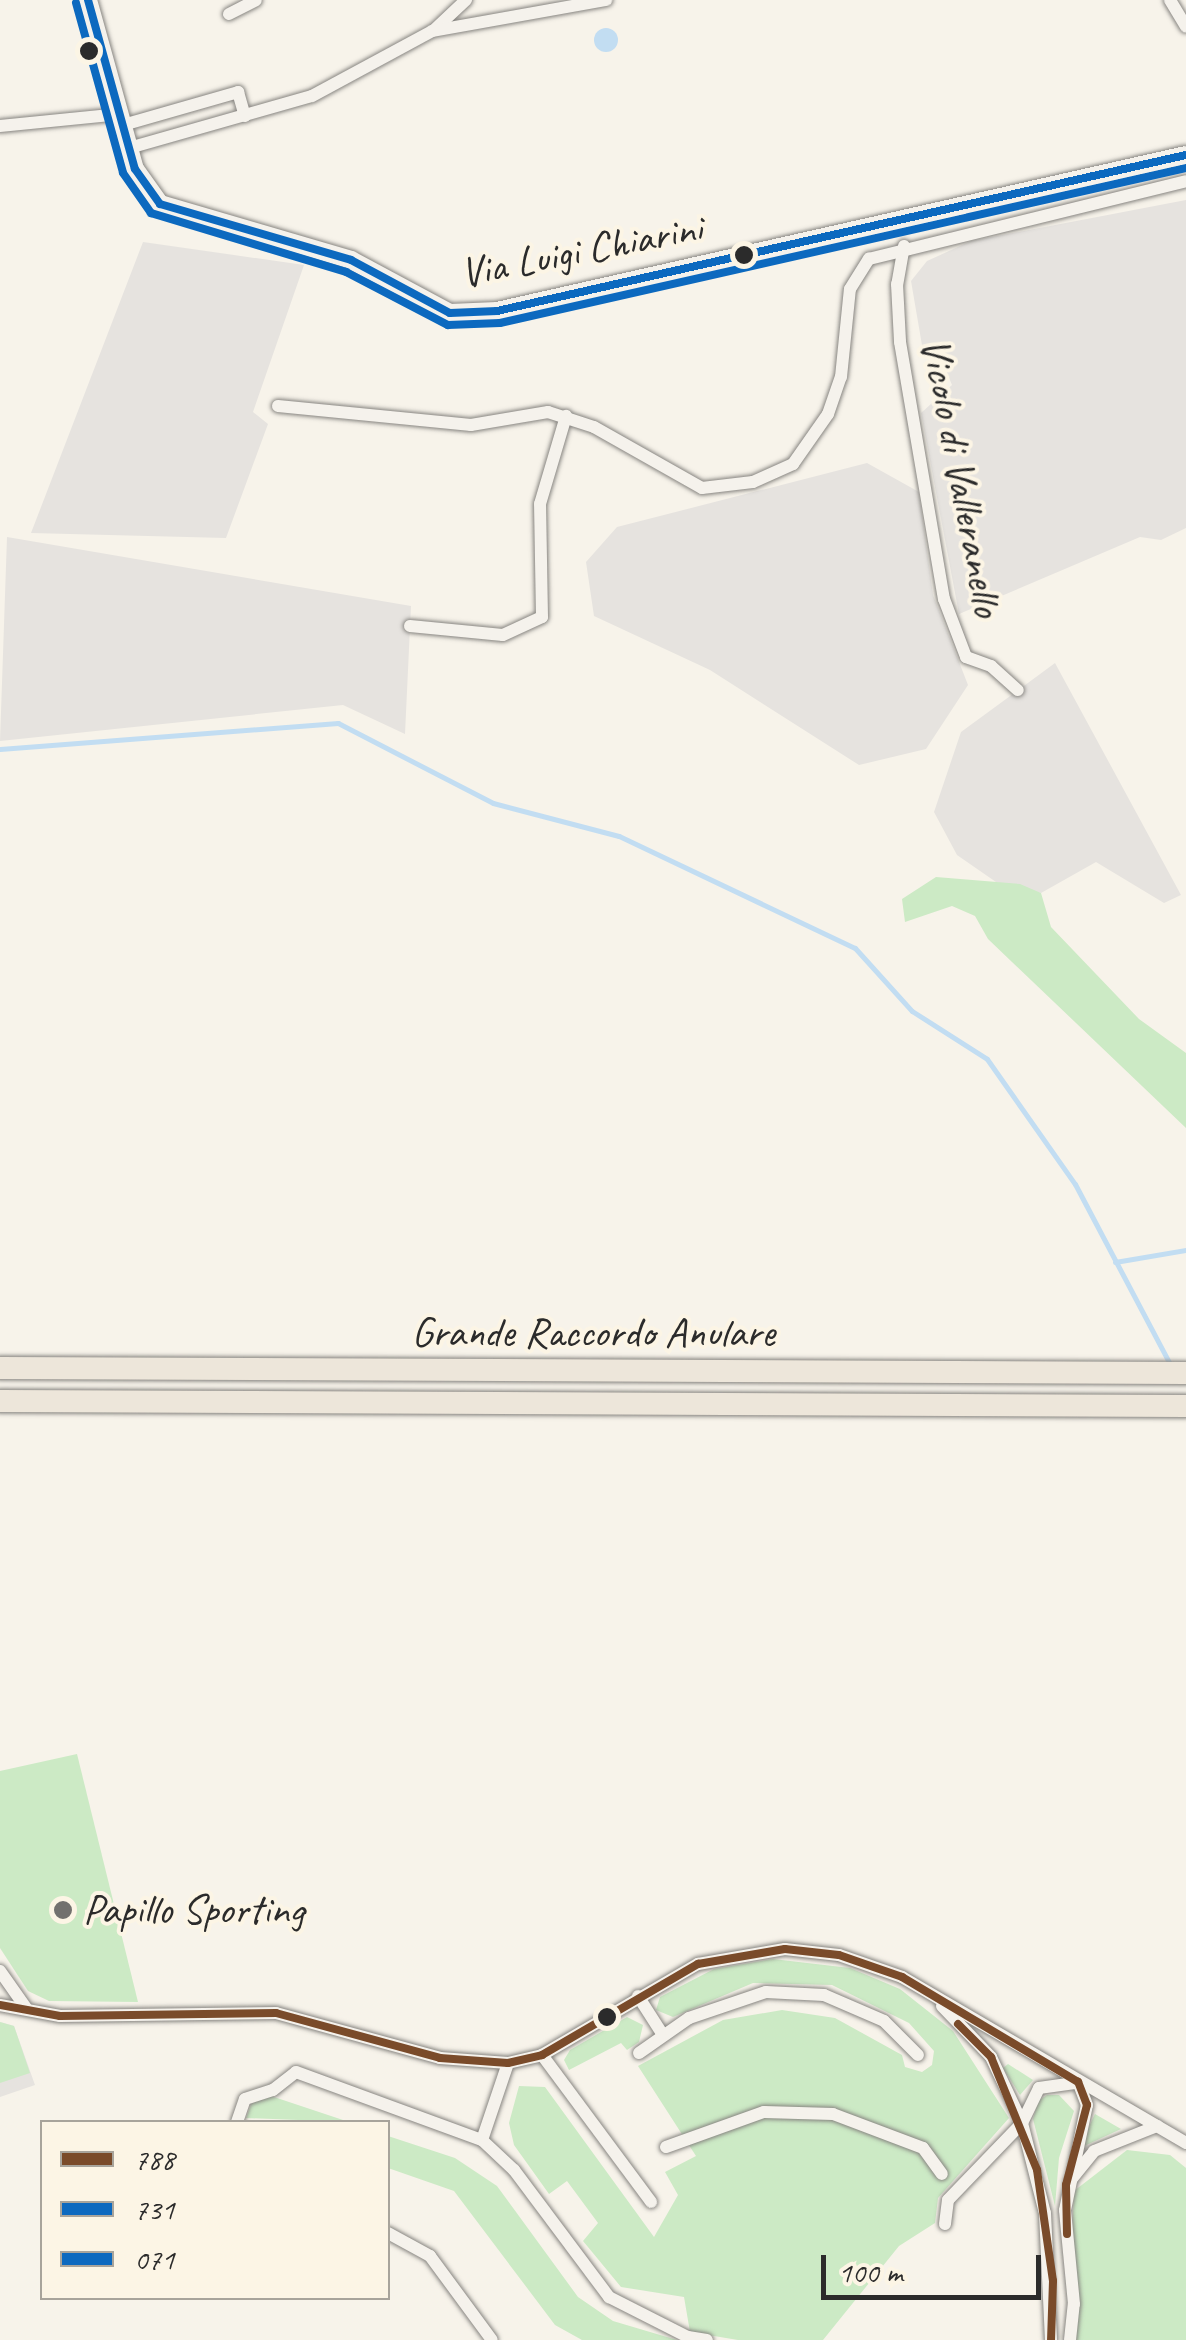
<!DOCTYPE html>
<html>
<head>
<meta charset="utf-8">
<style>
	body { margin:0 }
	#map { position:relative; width:1186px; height:2340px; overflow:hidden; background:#f7f3ea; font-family:Caveat,sans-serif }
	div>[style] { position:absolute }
	.built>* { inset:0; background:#e6e3df }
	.green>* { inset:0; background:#cceac5 }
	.water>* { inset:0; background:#c2ddf2 }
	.round { border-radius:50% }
	.stream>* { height:5px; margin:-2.5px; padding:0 2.5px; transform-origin:2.5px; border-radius:2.5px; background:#c2ddf2 }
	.roads { filter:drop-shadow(0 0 2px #878581) drop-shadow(0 0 2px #878581) }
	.street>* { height:12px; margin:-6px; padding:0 6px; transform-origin:6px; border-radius:6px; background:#f5f2ec }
	.secondary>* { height:18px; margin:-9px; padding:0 9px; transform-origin:9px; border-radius:9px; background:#f5f2ec }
	.highway>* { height:22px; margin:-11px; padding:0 11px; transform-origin:11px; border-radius:11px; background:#ede6da }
	.bus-1>* { height:8px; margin:-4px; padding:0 4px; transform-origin:4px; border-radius:4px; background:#7a4b2a }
	.bus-2>* { height:8px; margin:-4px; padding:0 4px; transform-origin:4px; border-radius:4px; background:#0c69bf }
	.bus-3>* { height:8px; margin:-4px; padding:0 4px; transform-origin:4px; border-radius:4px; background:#0c69bf }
	.dots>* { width:28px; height:28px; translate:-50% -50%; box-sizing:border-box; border:5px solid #fcf5e5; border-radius:50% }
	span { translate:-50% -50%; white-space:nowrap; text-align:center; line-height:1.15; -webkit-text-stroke:8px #fcf5e5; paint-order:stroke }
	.street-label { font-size:42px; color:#2b2b2b }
	.poi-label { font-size:42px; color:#2b2b2b }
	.left { translate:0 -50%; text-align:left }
	.legend { position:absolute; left:40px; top:2120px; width:350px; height:180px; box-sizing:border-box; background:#fcf5e5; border:2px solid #a8a49b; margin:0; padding:12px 18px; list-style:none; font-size:30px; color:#2b2b2b }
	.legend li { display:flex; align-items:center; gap:20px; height:50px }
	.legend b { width:50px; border:2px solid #a8a49b }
	.scale { position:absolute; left:821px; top:2255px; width:220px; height:45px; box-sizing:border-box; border:5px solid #2b2b2b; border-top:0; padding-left:12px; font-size:30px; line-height:35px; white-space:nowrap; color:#2b2b2b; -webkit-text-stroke:8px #fcf5e5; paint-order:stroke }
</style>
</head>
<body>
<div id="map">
	<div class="built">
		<div style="clip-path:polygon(1186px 200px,1186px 528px,1161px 540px,1140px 537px,959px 614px,921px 413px,952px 385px,943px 363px,923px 351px,911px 281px,927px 261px,971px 241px)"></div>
		<div style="clip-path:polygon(143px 242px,304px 265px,253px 412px,268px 424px,226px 538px,31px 533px)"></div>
		<div style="clip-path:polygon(867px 463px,919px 492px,933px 595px,968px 685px,926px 749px,859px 765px,710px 670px,594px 616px,586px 562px,617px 527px)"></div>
		<div style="clip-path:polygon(7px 537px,411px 606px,405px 734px,343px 705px,0 741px)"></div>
		<div style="clip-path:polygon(1055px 663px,1181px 895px,1164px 903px,1096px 862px,1041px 893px,996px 882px,957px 855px,934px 812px,961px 732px)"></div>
		<div style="clip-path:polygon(0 2022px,14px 2026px,35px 2085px,0 2097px)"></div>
	</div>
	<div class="green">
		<div style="clip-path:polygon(936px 877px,1020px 884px,1041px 893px,1051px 927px,1139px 1019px,1186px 1053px,1186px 1128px,988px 939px,975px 916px,952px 906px,905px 922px,902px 899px)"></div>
		<div style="clip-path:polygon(77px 1754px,138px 2002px,49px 2001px,28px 1991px,0 1948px,0 1771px)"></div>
		<div style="clip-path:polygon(773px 1959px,850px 1968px,900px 1989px,953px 2031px,1009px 2118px,938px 2198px,935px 2223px,899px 2246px,823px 2340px,738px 2340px,690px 2332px,684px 2297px,621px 2287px,583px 2241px,598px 2223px,567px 2181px,549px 2194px,514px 2145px,509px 2123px,519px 2086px,545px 2087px,654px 2237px,678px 2195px,665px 2172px,696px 2156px,638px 2066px,723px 2020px,782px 2010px,835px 2018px,902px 2055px,905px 2067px,922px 2072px,932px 2065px,934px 2051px,909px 2023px,832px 1985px,753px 1983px,673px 2017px,656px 2010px,660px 1997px,714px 1969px)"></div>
		<div style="clip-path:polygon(627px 2017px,643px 2025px,639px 2042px,627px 2050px,621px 2043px,569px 2070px,564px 2060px,570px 2050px)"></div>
		<div style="clip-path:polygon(0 2022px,14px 2026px,30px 2073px,0 2083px)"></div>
		<div style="clip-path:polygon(1008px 2064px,1033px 2080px,1020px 2095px,1003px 2068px)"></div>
		<div style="clip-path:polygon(1047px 2095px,1059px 2095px,1074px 2111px,1059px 2158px,1055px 2206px,1033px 2119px,1038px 2101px)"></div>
		<div style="clip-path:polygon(271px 2096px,349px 2122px,246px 2118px,252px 2102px)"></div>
		<div style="clip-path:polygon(1095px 2114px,1121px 2129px,1082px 2147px,1082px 2141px)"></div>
		<div style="clip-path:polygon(388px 2136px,455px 2158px,497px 2186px,578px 2297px,613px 2321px,677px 2340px,582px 2340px,555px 2325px,454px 2191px,388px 2168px)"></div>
		<div style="clip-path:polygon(1127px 2150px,1170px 2155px,1186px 2168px,1186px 2340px,1068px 2340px,1074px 2191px)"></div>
	</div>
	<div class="water">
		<div class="round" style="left:594px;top:28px;width:24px;height:24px"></div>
	</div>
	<div class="stream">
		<div style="left:0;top:749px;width:339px;rotate:-4.4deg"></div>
		<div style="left:338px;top:723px;width:174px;rotate:27.3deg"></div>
		<div style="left:493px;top:803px;width:130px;rotate:14.7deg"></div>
		<div style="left:619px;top:836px;width:261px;rotate:25.4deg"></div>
		<div style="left:855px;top:948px;width:85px;rotate:47.9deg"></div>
		<div style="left:912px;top:1011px;width:89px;rotate:32.6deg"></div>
		<div style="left:987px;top:1059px;width:153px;rotate:54.9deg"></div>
		<div style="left:1075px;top:1184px;width:204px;rotate:62.2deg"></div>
		<div style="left:1115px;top:1262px;width:72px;rotate:-9.6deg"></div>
	</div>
	<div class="roads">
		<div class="street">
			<div style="left:1170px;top:0;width:31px;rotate:59deg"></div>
			<div style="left:229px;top:14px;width:30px;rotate:-27deg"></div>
			<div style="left:434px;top:30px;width:44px;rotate:-43.2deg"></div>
			<div style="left:123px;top:125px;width:120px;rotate:-16deg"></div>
			<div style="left:238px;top:92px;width:25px;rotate:74deg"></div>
			<div style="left:0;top:126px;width:121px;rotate:-5.7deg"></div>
			<div style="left:129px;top:148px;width:190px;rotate:-15.9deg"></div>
			<div style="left:312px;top:96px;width:136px;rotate:-28.4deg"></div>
			<div style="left:432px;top:31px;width:177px;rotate:-10.1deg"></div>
			<div style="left:904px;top:246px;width:39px;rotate:100deg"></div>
			<div style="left:897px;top:284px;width:58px;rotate:87deg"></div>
			<div style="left:900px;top:342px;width:261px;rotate:80.3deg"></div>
			<div style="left:944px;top:599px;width:62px;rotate:69.2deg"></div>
			<div style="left:966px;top:657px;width:27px;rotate:20deg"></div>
			<div style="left:991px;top:666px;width:36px;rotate:42deg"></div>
			<div style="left:278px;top:406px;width:194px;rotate:5.6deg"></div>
			<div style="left:471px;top:425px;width:78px;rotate:-9.6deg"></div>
			<div style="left:548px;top:412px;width:48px;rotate:18.1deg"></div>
			<div style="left:594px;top:427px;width:124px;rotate:29.5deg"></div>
			<div style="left:702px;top:488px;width:51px;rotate:-6.7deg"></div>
			<div style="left:753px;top:482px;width:44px;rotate:-24.2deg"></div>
			<div style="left:793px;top:464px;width:61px;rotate:-55deg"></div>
			<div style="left:828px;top:414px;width:39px;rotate:-71deg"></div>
			<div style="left:841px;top:377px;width:88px;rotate:-84.2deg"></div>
			<div style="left:850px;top:289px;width:36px;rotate:-58deg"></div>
			<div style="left:869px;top:259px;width:326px;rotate:-13.8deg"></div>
			<div style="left:410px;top:626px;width:93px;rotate:5.5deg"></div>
			<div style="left:503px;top:635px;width:43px;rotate:-24.8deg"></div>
			<div style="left:542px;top:617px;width:113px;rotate:-91deg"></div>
			<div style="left:540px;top:504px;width:92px;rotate:-73.5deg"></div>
			<div style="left:0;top:1971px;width:45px;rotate:54.9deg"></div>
			<div style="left:638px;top:1996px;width:43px;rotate:57.4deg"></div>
			<div style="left:0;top:2005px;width:61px;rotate:10.4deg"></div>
			<div style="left:60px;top:2016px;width:216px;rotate:-0.8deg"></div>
			<div style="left:276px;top:2013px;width:170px;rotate:15.3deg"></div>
			<div style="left:440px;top:2058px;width:68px;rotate:4.2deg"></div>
			<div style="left:508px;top:2063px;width:35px;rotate:-13deg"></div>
			<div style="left:542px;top:2055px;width:181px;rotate:-30.3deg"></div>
			<div style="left:698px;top:1964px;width:88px;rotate:-9.8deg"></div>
			<div style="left:785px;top:1949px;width:54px;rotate:6.3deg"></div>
			<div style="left:839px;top:1955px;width:67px;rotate:19.2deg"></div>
			<div style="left:902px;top:1977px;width:329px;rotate:30.3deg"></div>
			<div style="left:942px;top:2006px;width:71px;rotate:46.1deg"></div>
			<div style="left:991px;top:2057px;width:73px;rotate:64.8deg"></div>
			<div style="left:1022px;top:2123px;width:93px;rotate:75.7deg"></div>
			<div style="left:1045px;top:2213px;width:127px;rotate:87.3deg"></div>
			<div style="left:639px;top:2053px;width:61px;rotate:-35deg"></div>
			<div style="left:689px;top:2018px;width:81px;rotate:-18.7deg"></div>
			<div style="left:766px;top:1992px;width:58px;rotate:3deg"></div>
			<div style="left:824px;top:1995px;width:65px;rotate:23.4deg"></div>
			<div style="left:884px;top:2021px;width:48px;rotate:45deg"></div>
			<div style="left:542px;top:2055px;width:183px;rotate:53.4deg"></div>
			<div style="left:237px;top:2122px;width:24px;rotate:-71deg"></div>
			<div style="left:245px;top:2099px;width:29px;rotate:-18deg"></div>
			<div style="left:273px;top:2090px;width:29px;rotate:-38deg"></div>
			<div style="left:296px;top:2072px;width:198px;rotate:20.1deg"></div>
			<div style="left:482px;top:2140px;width:44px;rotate:43.2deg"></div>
			<div style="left:514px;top:2170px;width:159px;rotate:53.2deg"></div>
			<div style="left:609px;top:2297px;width:89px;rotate:26.9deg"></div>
			<div style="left:688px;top:2337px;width:19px;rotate:9deg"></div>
			<div style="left:482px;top:2140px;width:81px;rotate:-71.3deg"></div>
			<div style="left:666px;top:2147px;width:104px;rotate:-19.7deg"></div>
			<div style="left:764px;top:2112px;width:69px;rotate:1.7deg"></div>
			<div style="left:833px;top:2114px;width:96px;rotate:20.7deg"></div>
			<div style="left:923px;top:2148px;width:32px;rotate:54deg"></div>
			<div style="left:1070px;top:2181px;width:38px;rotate:-51deg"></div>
			<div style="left:1094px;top:2151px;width:68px;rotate:-21.6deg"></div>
			<div style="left:945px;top:2224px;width:24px;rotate:-83deg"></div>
			<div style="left:948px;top:2200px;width:107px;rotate:-46.1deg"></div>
			<div style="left:1022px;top:2123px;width:39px;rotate:-64deg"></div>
			<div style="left:1039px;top:2088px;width:36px;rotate:-8deg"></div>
			<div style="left:388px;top:2233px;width:48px;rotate:28.7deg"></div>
			<div style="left:430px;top:2256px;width:104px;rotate:53.6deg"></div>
			<div style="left:1070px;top:2340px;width:36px;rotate:-84deg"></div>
			<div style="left:1074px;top:2304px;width:94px;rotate:-95.5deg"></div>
			<div style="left:1065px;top:2210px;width:107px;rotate:-78.2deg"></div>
			<div style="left:1087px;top:2105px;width:25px;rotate:-111deg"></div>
		</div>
		<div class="secondary">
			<div style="left:88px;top:0;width:175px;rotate:74.5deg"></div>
			<div style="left:135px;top:169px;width:43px;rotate:54.5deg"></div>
			<div style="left:160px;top:204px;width:199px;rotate:16.3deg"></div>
			<div style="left:351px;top:260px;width:112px;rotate:28.2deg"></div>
			<div style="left:450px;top:313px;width:47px;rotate:-2.4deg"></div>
			<div style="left:497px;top:311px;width:706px;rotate:-12.76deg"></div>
		</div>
		<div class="highway">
			<div style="left:0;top:1368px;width:1186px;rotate:0.24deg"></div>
			<div style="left:0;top:1401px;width:1186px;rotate:0.24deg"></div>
		</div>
	</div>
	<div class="bus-1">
		<div style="left:0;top:2005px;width:61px;rotate:10.4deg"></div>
		<div style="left:60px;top:2016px;width:216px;rotate:-0.8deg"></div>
		<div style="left:276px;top:2013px;width:170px;rotate:15.3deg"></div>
		<div style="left:440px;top:2058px;width:68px;rotate:4.2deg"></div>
		<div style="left:508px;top:2063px;width:35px;rotate:-13deg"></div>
		<div style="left:542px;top:2055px;width:181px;rotate:-30.3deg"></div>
		<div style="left:698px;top:1964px;width:88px;rotate:-9.8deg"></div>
		<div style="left:785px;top:1949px;width:54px;rotate:6.3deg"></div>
		<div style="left:839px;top:1955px;width:67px;rotate:19.2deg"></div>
		<div style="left:902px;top:1977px;width:205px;rotate:30.8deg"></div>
		<div style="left:958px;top:2024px;width:47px;rotate:45deg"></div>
		<div style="left:991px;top:2057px;width:122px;rotate:67.8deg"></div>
		<div style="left:1037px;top:2170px;width:112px;rotate:81.8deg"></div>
		<div style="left:1053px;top:2281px;width:59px;rotate:91.9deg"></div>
		<div style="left:1067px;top:2234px;width:49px;rotate:-91.2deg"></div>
		<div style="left:1066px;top:2185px;width:83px;rotate:-75.3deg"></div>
		<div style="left:1087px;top:2105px;width:25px;rotate:-111deg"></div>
	</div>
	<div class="bus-2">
		<div style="left:88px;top:0;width:175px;rotate:74.5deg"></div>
		<div style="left:135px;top:169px;width:43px;rotate:54.5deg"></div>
		<div style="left:160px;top:204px;width:199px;rotate:16.3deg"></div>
		<div style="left:351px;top:260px;width:112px;rotate:28.2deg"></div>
		<div style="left:450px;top:313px;width:47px;rotate:-2.4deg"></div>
		<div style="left:497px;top:311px;width:706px;rotate:-12.76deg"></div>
	</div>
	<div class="bus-3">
		<div style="left:76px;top:3px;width:176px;rotate:74.5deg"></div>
		<div style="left:123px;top:173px;width:49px;rotate:55deg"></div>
		<div style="left:151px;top:213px;width:204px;rotate:16.8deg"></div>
		<div style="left:346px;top:272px;width:115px;rotate:27.5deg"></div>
		<div style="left:448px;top:325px;width:52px;rotate:-2.2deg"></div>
		<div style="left:500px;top:323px;width:703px;rotate:-12.73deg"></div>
	</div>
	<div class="dots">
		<div style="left:89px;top:51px;background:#2b2b2b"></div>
		<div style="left:744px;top:255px;background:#2b2b2b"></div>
		<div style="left:63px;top:1910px;background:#72716e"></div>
		<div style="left:607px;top:2017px;background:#2b2b2b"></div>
	</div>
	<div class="street-label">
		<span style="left:581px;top:251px;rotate:-11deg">Via Luigi Chiarini</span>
		<span style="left:961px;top:477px;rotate:79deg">Vicolo di Valleranello</span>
		<span style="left:593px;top:1333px">Grande Raccordo Anulare</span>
	</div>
	<div class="poi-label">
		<span class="left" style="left:83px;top:1910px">Papillo Sporting</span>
	</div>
	<ul class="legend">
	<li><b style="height:12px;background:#7a4b2a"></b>788</li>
	<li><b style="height:12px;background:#0c69bf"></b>731</li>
	<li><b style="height:12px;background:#0c69bf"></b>071</li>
	</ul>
	<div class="scale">100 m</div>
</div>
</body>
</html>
